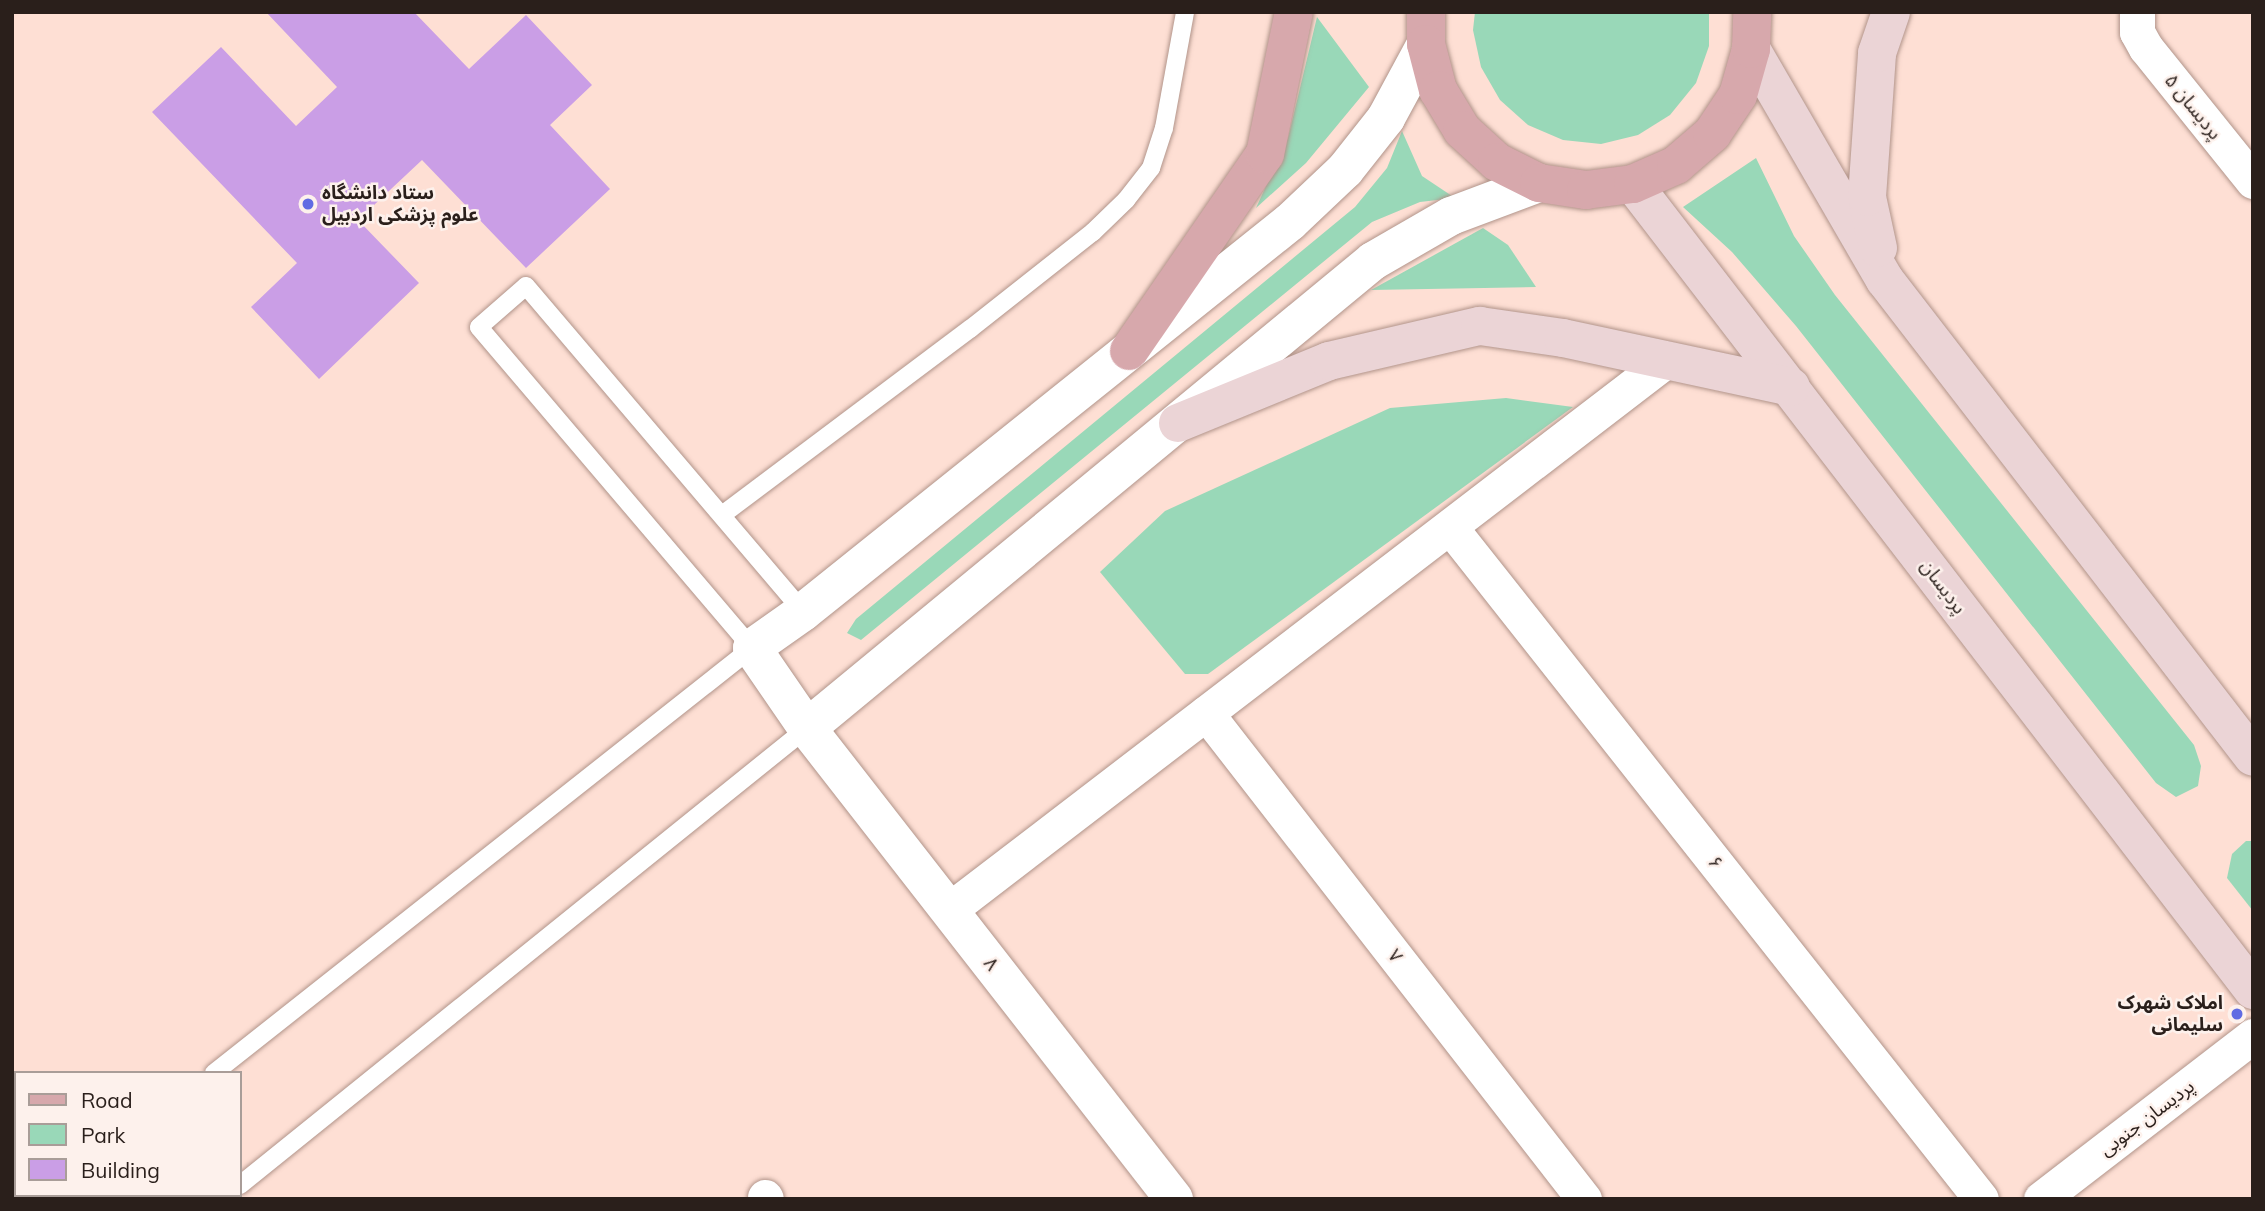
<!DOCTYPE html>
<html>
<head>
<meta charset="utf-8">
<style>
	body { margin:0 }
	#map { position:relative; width:2265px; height:1211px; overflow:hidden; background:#fedfd4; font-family:Mulish,"Noto Sans Arabic",sans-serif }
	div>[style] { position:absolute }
	.green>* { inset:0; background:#99d8b8; transform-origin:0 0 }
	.building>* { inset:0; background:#ca9ee6 }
	.roads { filter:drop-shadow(0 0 2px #b1948a) drop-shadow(0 0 2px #b1948a) }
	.service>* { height:18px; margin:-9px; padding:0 9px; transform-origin:9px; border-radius:9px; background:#fff }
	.minor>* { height:35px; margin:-17.5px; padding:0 17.5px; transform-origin:17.5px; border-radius:17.5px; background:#fff }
	.tertiary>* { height:38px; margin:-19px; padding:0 19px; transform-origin:19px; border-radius:19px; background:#fff }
	.secondary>* { height:38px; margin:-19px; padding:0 19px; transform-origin:19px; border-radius:19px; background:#ebd4d6 }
	.primary>* { height:38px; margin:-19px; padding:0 19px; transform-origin:19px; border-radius:19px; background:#d7a8ac }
	.dots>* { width:19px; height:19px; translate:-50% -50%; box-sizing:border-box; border:4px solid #fdf1ec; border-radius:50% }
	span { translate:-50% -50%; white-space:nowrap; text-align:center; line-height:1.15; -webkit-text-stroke:5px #fdf1ec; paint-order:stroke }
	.street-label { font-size:19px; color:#2a1f1b }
	.poi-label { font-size:19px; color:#2a1f1b; font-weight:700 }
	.left { translate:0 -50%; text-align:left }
	.right { translate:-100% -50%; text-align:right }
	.frame { position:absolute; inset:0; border:14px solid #2a1f1b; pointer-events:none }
	.legend { position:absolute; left:14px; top:1071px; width:228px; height:126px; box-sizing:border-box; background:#fdf1ec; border:2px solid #a99d98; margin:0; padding:9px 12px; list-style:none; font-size:21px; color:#2a1f1b }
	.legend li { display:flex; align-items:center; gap:14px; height:35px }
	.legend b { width:35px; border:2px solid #a99d98 }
</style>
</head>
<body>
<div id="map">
	<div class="green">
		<div style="clip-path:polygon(1475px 12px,1709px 12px,1709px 46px,1696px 83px,1670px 115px,1638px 135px,1601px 144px,1563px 140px,1528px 125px,1500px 100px,1481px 67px,1473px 30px)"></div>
		<div style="clip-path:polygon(1317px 17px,1369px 87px,1306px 163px,1256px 208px,1288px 138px)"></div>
		<div style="clip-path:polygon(1402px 131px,1422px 176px,1455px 198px,1420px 202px,1372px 222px,861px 640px,847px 633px,856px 619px,1355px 207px,1387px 168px)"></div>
		<div style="clip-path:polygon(1756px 158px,1794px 236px,1835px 295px,2194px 745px,2201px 766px,2198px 786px,2176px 797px,2156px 783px,1796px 326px,1732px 252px,1683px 207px)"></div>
		<div style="clip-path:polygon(1483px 228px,1508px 245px,1536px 287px,1371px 290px)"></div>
		<div style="clip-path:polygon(1506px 398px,1573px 407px,1208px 674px,1185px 674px,1100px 572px,1165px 511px,1390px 408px)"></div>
		<div style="clip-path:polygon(2246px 841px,2253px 841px,2253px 911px,2227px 878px,2232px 854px)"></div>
		<div style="left:41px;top:1195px;width:141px;height:4px"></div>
	</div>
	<div class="building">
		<div style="clip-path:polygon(266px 12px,414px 12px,469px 69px,526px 15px,592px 85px,550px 125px,610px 189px,526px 268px,422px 160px,358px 220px,419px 283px,319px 379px,251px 307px,297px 263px,152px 112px,221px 47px,296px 126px,337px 87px)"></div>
	</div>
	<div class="roads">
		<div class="service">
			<div style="left:722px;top:515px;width:310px;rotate:-36.9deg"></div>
			<div style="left:970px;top:329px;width:157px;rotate:-38.3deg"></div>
			<div style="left:1093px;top:232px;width:46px;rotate:-44.1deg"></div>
			<div style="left:1126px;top:200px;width:41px;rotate:-52deg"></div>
			<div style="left:1151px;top:168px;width:42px;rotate:-72deg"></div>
			<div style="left:1164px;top:128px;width:118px;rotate:-79.7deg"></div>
			<div style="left:214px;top:1073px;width:686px;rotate:-38.31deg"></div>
			<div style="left:752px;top:648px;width:421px;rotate:-130.4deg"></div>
			<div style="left:479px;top:327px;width:62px;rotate:-41.1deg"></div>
			<div style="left:526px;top:286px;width:428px;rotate:49.6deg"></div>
			<div style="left:12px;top:1090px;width:5px;rotate:37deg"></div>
			<div style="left:12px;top:1173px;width:7px;rotate:-56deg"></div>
			<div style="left:240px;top:1185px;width:728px;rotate:-38.87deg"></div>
			<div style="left:222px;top:1199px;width:6px;rotate:-39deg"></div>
		</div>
		<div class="minor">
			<div style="left:2137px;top:12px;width:20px;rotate:90deg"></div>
			<div style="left:2137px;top:32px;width:18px;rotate:61deg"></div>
			<div style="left:2146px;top:48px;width:171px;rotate:51.2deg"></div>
			<div style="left:1450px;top:527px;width:856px;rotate:51.68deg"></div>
			<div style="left:1206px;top:713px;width:616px;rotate:52.13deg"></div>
			<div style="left:949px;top:910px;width:901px;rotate:-37.47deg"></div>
			<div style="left:765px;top:1197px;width:2px;rotate:63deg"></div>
			<div style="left:2041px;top:1199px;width:267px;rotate:-37.6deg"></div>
		</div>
		<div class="tertiary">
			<div style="left:807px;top:728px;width:734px;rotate:-39.53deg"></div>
			<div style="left:1373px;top:261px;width:90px;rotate:-30deg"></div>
			<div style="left:1451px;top:216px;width:94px;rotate:-20.6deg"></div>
			<div style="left:1174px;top:1199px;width:597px;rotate:-127.93deg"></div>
			<div style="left:807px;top:728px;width:97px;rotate:-124.5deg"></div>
			<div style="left:752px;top:648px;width:62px;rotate:-35.2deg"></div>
			<div style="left:803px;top:612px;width:624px;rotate:-38.69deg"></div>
			<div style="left:1290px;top:222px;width:76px;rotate:-43.4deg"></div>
			<div style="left:1345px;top:170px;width:66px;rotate:-51.7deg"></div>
			<div style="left:1386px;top:118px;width:84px;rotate:-61.6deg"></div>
		</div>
		<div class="secondary">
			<div style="left:1751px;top:49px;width:267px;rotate:59.9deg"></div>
			<div style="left:1885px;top:280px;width:602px;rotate:52.35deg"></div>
			<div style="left:1633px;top:184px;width:1017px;rotate:52.43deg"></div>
			<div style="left:1878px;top:248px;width:52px;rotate:-102.2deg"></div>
			<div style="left:1867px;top:197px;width:144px;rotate:-86deg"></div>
			<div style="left:1877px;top:53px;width:43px;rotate:-71.1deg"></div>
			<div style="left:1178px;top:423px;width:163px;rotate:-22.3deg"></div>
			<div style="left:1329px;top:361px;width:155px;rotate:-13.1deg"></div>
			<div style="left:1480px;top:326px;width:84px;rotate:8.2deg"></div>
			<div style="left:1563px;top:338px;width:233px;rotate:12.1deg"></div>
		</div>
		<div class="primary">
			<div style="left:1426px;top:12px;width:32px;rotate:90deg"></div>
			<div style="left:1426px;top:44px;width:48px;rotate:75.4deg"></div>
			<div style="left:1438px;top:90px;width:47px;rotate:59deg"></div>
			<div style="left:1462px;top:130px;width:47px;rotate:42.4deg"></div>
			<div style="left:1497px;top:162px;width:47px;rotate:26.6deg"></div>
			<div style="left:1539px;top:183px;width:48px;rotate:8.5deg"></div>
			<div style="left:1586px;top:190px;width:47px;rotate:-7.3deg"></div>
			<div style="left:1633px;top:184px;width:47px;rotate:-23.8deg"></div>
			<div style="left:1676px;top:165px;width:48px;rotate:-40.7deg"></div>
			<div style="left:1712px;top:134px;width:47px;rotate:-56.3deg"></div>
			<div style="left:1738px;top:95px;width:48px;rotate:-74.2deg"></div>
			<div style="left:1751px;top:49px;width:37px;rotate:-88deg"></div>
			<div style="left:1129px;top:351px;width:239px;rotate:-55.4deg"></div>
			<div style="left:1265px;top:154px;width:145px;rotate:-78.5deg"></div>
		</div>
	</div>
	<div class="dots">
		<div style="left:308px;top:204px;background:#606be3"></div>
		<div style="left:2237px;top:1014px;background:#606be3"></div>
	</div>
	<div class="street-label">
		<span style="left:2193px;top:107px;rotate:51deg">پردیسان ۵</span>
		<span style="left:1943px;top:587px;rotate:53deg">پردیسان</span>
		<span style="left:1715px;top:863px;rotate:52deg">۶</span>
		<span style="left:1395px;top:956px;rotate:52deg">۷</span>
		<span style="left:991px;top:964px;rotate:52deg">۸</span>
		<span style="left:2147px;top:1118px;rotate:-37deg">پردیسان جنوبی</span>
	</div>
	<div class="poi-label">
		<span class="left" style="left:322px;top:204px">ستاد دانشگاه<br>علوم پزشکی اردبیل</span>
		<span class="right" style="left:2223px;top:1014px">املاک شهرک<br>سلیمانی</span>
	</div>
	<div class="frame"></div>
	<ul class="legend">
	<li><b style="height:9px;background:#d7a8ac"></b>Road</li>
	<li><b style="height:19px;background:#99d8b8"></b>Park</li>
	<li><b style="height:19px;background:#ca9ee6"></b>Building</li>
	</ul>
</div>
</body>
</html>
